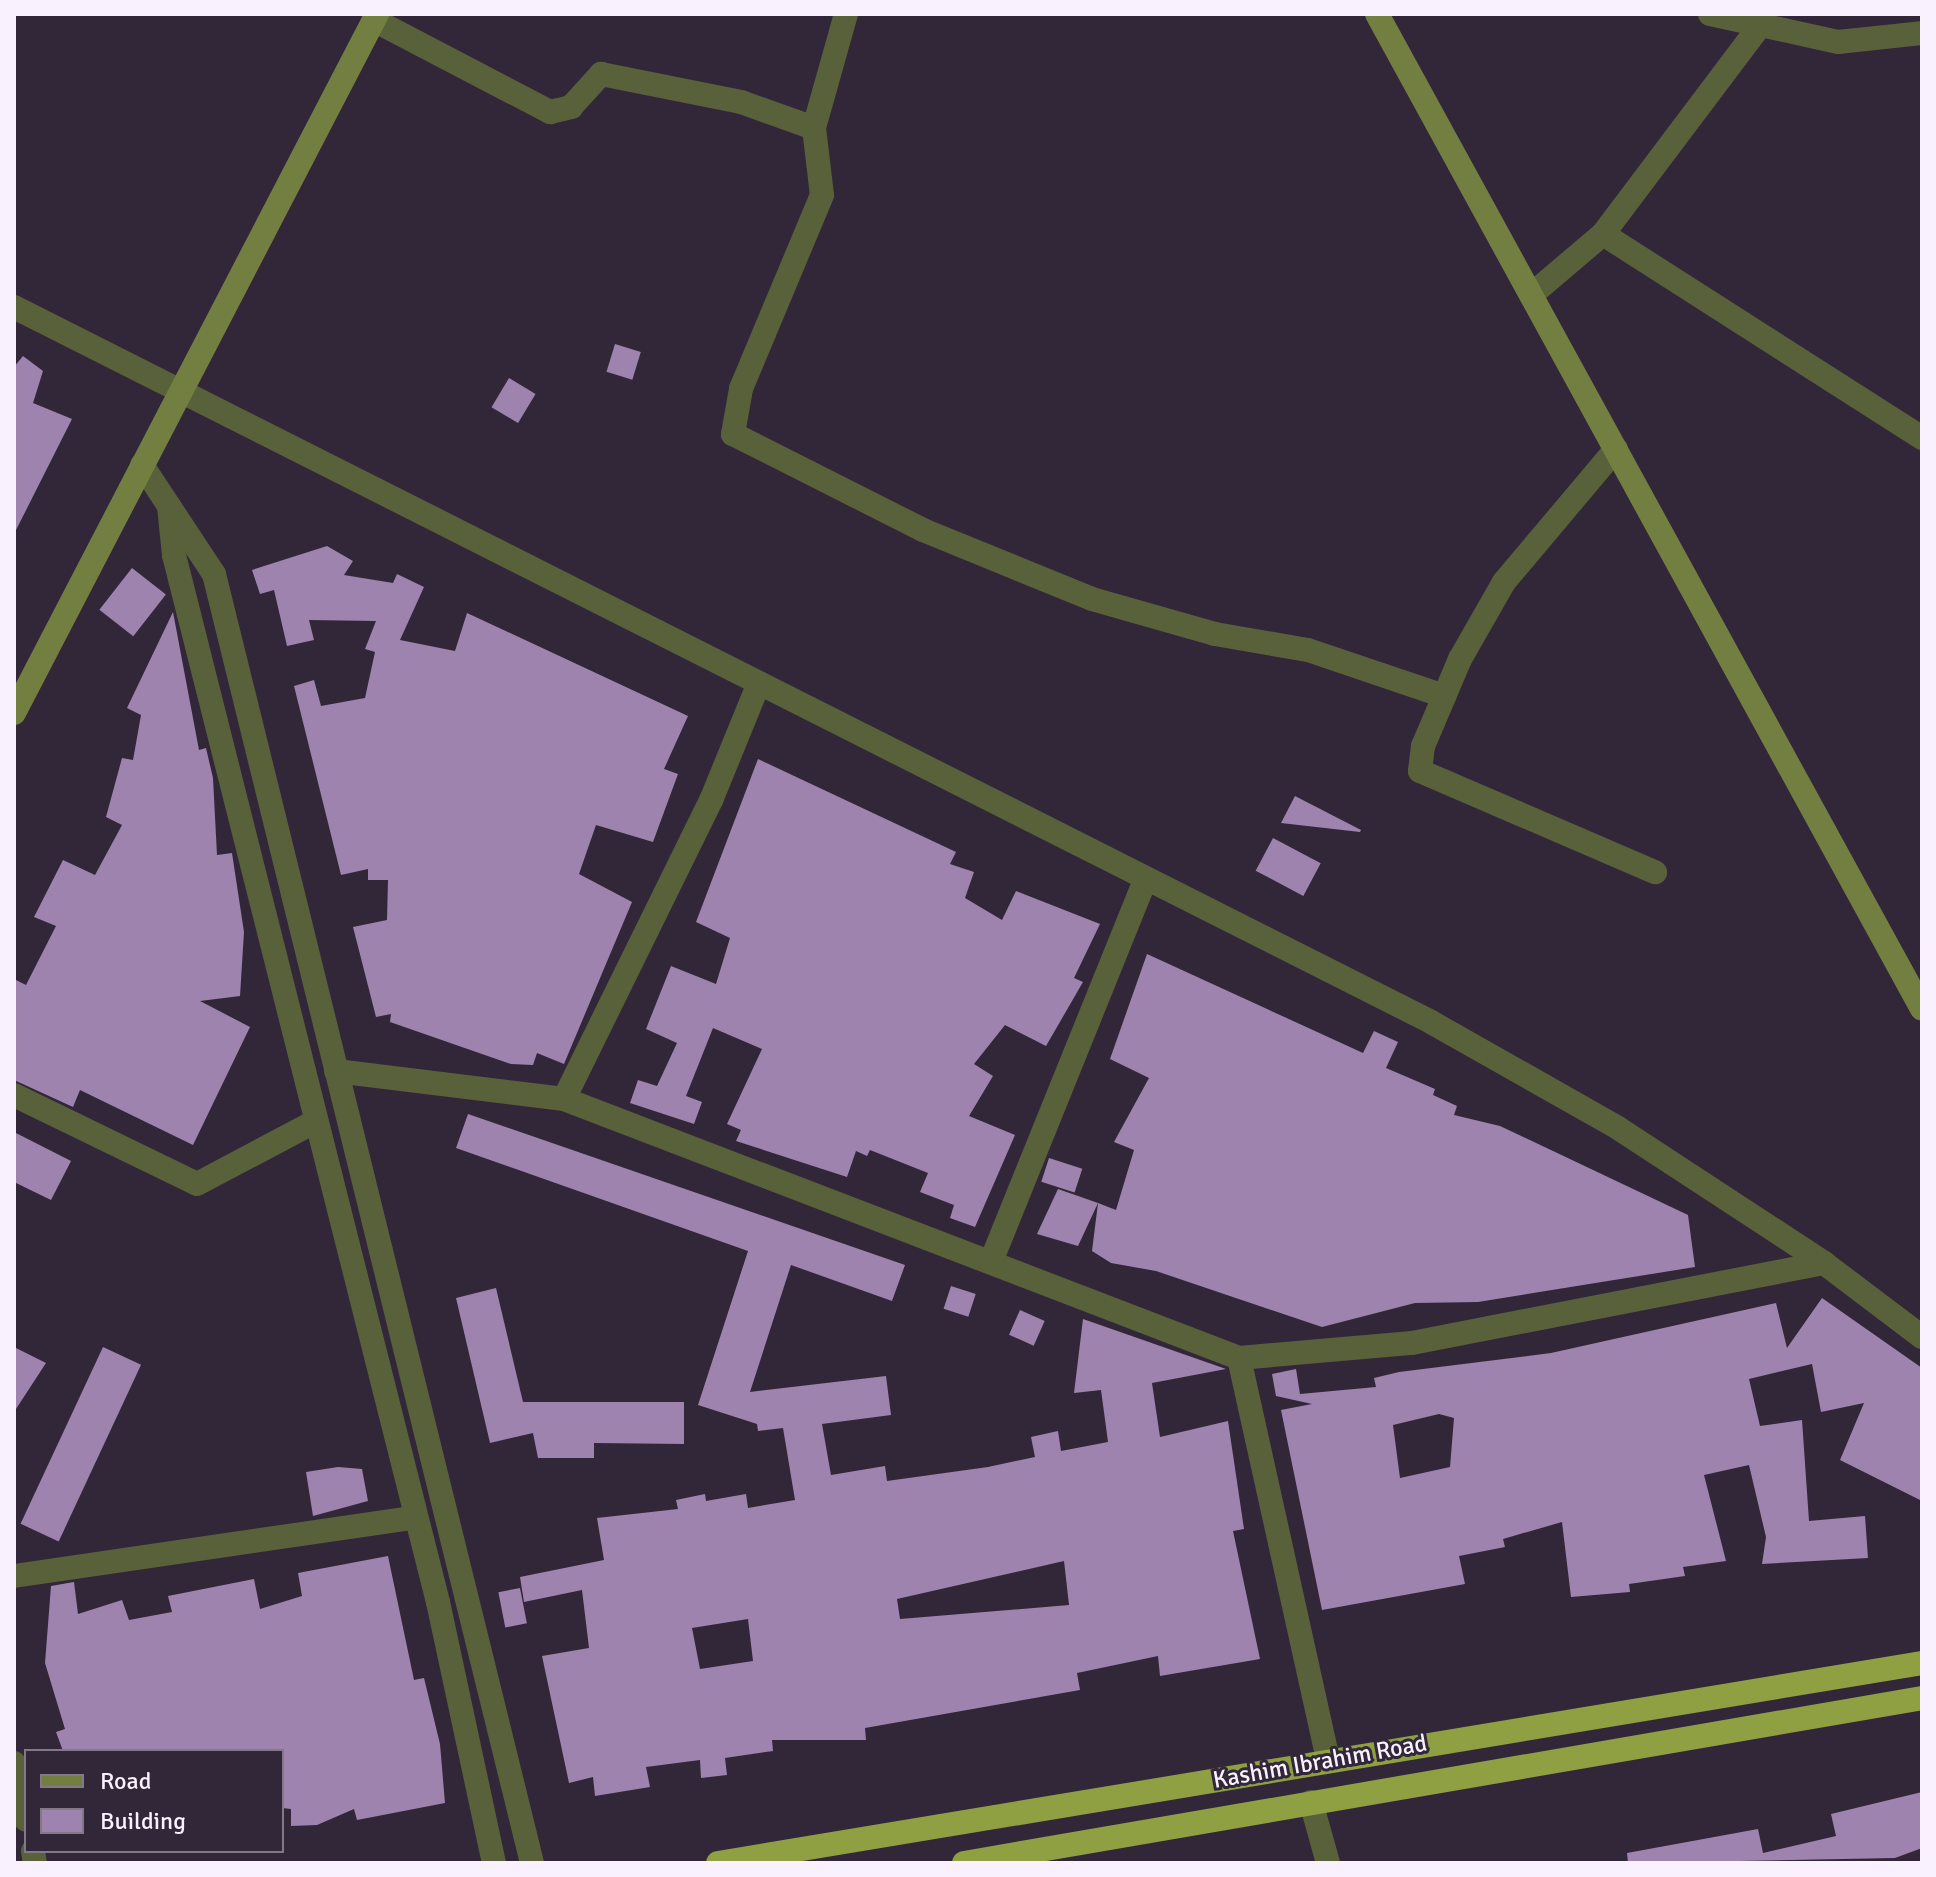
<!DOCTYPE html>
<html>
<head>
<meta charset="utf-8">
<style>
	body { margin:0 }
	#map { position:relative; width:1936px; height:1877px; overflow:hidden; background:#322739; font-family:Signika,sans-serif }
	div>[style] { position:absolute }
	.building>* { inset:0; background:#9e83ae; transform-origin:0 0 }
	.minor>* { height:24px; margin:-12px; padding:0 12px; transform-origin:12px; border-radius:12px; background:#59613b }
	.tertiary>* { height:24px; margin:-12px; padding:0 12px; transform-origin:12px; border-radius:12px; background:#59613b }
	.secondary>* { height:24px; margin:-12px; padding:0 12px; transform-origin:12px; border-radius:12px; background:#737f40 }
	.trunk>* { height:24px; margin:-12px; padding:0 12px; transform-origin:12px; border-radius:12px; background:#8fa042 }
	span { translate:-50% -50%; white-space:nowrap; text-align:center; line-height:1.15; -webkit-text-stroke:6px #322739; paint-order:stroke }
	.street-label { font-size:24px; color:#f9f1fd }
	.frame { position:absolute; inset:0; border:16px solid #f9f1fd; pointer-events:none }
	.legend { position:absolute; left:24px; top:1749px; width:260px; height:104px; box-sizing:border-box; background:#322739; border:2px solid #827887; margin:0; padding:10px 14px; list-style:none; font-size:24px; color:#f9f1fd }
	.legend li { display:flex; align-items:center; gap:16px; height:40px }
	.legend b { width:40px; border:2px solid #827887 }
</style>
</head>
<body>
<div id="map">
	<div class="building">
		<div style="left:615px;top:344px;width:27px;height:29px;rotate:17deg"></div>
		<div style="clip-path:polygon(23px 356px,43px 371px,33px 403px,72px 419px,14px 534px,14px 367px)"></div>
		<div style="left:509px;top:378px;width:31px;height:34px;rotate:31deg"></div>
		<div style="clip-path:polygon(327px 546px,353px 561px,344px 575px,393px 583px,397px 574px,424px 587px,400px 640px,455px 651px,467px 613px,688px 716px,664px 769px,678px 774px,653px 842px,596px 825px,579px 874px,632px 902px,564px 1064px,537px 1053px,533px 1065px,511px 1064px,390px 1022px,391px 1014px,376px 1017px,353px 927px,387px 920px,388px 880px,368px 880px,368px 869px,341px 875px,294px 686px,314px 680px,321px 706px,365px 698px,375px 652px,365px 649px,376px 621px,309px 620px,314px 640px,287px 646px,274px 590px,260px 594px,252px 570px)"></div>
		<div style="left:132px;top:568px;width:43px;height:53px;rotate:38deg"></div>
		<div style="clip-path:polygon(173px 612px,199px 750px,206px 748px,213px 778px,217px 855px,232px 853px,244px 932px,240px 996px,200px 1001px,250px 1027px,193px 1145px,80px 1090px,73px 1107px,14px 1080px,14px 979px,26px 985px,56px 926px,34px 917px,63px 860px,95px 875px,122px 825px,106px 817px,122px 758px,133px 760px,141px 715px,127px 708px)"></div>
		<div style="clip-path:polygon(758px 759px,956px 852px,950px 864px,974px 872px,965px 898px,1002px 920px,1016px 891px,1100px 924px,1074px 978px,1083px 982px,1046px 1046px,1005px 1025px,974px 1064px,993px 1076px,969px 1116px,1015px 1135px,975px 1227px,950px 1218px,954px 1205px,920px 1192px,928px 1173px,870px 1150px,867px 1156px,856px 1151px,847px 1177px,736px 1141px,741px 1130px,727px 1124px,762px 1049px,713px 1028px,686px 1096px,702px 1102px,694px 1124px,630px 1103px,638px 1080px,657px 1086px,677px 1043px,646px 1029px,671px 966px,716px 984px,730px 938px,696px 922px)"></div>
		<div style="clip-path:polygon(1295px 796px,1361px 830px,1360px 832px,1281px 823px)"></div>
		<div style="left:1273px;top:838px;width:54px;height:37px;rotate:28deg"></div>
		<div style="clip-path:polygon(1147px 954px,1363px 1053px,1374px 1031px,1398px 1042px,1386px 1068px,1435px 1089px,1433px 1095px,1457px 1106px,1454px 1115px,1500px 1126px,1688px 1215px,1695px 1267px,1478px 1302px,1415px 1303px,1322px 1327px,1156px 1271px,1111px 1263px,1092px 1251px,1098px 1203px,1116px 1210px,1134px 1150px,1114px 1142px,1149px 1078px,1110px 1059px)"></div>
		<div style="clip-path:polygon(evenodd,468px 1114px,905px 1265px,892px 1301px,791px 1265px,750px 1392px,886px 1376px,891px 1415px,822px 1424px,831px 1475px,885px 1466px,887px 1481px,988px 1467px,1035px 1457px,1031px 1437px,1058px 1431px,1061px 1451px,1108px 1442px,1101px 1390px,1074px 1393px,1083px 1319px,1226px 1369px,1152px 1383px,1160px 1437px,1228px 1421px,1244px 1529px,1233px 1531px,1260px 1659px,1160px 1676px,1158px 1656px,1077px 1673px,1080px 1690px,865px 1728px,866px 1740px,772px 1740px,773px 1751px,725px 1758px,727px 1775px,701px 1778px,700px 1760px,646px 1767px,650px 1787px,595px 1796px,593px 1777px,569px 1783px,542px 1656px,589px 1648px,582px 1590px,524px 1602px,520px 1577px,604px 1560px,597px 1518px,678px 1509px,676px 1500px,705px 1494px,706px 1501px,746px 1494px,748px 1508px,795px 1500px,783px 1428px,758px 1431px,757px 1424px,698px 1405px,748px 1251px,456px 1148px,468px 1114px,1064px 1561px,1069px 1605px,900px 1619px,897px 1599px,1064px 1561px,468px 1114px,748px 1619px,753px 1661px,700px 1669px,692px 1628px,748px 1619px)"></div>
		<div style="clip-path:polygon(14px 1132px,71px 1161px,51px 1200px,14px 1182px)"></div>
		<div style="left:1049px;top:1158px;width:35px;height:25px;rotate:18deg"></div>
		<div style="clip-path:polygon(1058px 1189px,1098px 1203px,1078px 1246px,1037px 1234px)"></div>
		<div style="left:951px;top:1286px;width:26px;height:24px;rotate:18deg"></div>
		<div style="clip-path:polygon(496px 1288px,523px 1402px,684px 1402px,684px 1444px,594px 1443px,594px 1458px,538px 1458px,533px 1433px,490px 1443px,456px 1298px)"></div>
		<div style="clip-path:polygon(evenodd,1822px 1298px,1922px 1368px,1922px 1501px,1840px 1460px,1864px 1403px,1821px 1412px,1812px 1364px,1749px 1379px,1760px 1426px,1802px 1420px,1809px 1521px,1865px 1516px,1868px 1558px,1762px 1564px,1766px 1537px,1749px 1465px,1704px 1475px,1726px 1561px,1683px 1567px,1685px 1576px,1629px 1584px,1630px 1592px,1571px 1597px,1562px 1522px,1503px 1539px,1505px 1547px,1459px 1556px,1465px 1584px,1322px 1610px,1281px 1410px,1312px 1404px,1276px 1396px,1272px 1374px,1296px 1369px,1300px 1394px,1376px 1387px,1374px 1378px,1399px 1372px,1551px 1353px,1776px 1303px,1787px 1348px,1822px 1298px,1439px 1414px,1454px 1418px,1450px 1467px,1400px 1478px,1393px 1425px,1439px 1414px)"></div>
		<div style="left:1020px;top:1310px;width:27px;height:27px;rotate:24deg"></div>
		<div style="clip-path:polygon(14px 1347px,46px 1363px,14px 1412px)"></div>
		<div style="left:103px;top:1347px;width:42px;height:195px;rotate:25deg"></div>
		<div style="clip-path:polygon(338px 1467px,362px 1469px,368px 1501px,313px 1516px,306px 1472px)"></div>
		<div style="clip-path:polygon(388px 1556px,414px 1680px,424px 1678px,440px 1744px,445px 1803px,357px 1820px,354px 1809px,317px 1825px,291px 1826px,291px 1809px,282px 1808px,282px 1751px,63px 1751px,56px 1732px,65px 1729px,45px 1663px,51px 1586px,74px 1582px,78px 1614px,122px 1600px,129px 1620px,172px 1612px,168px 1596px,254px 1579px,260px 1609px,302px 1596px,298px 1573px)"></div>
		<div style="left:520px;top:1588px;width:36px;height:22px;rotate:79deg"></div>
		<div style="clip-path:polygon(1922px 1792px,1922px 1848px,1895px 1858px,1628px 1863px,1627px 1853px,1758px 1829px,1763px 1853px,1836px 1836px,1831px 1814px)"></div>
	</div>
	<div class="minor">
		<div style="left:846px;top:14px;width:118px;rotate:105.7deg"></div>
		<div style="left:814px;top:128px;width:67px;rotate:83.2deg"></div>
		<div style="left:822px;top:195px;width:210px;rotate:112.7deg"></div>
		<div style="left:741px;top:389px;width:46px;rotate:100.1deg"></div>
		<div style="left:733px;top:434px;width:213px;rotate:26.8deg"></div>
		<div style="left:923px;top:530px;width:183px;rotate:22.2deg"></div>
		<div style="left:1092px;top:599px;width:128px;rotate:15.9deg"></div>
		<div style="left:1215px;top:634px;width:94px;rotate:9.8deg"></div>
		<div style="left:1308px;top:650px;width:144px;rotate:18.7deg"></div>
		<div style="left:1710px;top:14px;width:131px;rotate:12.3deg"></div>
		<div style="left:1838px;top:42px;width:84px;rotate:-6.1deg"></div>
		<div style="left:374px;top:20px;width:199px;rotate:27.6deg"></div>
		<div style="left:550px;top:112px;width:22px;rotate:-13deg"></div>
		<div style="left:571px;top:107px;width:45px;rotate:-47.7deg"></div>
		<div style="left:601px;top:74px;width:143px;rotate:11.3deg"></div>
		<div style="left:741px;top:102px;width:77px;rotate:19.6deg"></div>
		<div style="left:1603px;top:234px;width:379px;rotate:32.6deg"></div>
		<div style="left:1531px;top:295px;width:94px;rotate:-40.3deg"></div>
		<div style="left:1603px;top:234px;width:256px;rotate:-53deg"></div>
		<div style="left:1616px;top:449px;width:174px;rotate:130.1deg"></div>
		<div style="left:1504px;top:582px;width:89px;rotate:119.7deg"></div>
		<div style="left:1460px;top:659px;width:95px;rotate:113deg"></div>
		<div style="left:1423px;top:746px;width:25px;rotate:97deg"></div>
		<div style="left:1420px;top:771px;width:256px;rotate:23.3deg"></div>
		<div style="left:142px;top:465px;width:131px;rotate:56.6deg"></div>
		<div style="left:214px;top:574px;width:1328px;rotate:76.14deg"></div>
		<div style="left:169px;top:506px;width:49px;rotate:84.2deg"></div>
		<div style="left:174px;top:555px;width:1080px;rotate:75.85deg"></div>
		<div style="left:438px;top:1602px;width:267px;rotate:77.9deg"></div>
		<div style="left:336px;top:1071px;width:230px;rotate:7deg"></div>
		<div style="left:564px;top:1099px;width:723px;rotate:20.99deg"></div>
		<div style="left:1239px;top:1358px;width:174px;rotate:-5deg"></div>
		<div style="left:1412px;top:1343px;width:420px;rotate:-11deg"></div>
		<div style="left:14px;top:1095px;width:203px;rotate:25.9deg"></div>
		<div style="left:197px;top:1184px;width:135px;rotate:-27.9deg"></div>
		<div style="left:564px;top:1099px;width:335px;rotate:-63.8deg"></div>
		<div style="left:712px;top:798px;width:124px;rotate:-67.8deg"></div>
		<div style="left:992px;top:1259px;width:409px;rotate:-68deg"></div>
		<div style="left:1239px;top:1358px;width:412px;rotate:77.5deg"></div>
		<div style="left:14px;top:1576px;width:406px;rotate:-8.3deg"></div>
		<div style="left:14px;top:1763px;width:58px;rotate:78.1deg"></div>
		<div style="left:1311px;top:1802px;width:63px;rotate:74.4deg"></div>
		<div style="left:33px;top:1851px;width:12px;rotate:81deg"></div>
	</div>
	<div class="tertiary">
		<div style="left:14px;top:307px;width:1587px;rotate:26.77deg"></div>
		<div style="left:1431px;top:1022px;width:215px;rotate:29.5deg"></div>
		<div style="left:1618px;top:1128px;width:246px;rotate:33.2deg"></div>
		<div style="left:1824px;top:1263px;width:123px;rotate:37.1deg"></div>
	</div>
	<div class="secondary">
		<div style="left:1377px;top:14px;width:1134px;rotate:61.29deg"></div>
		<div style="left:14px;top:713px;width:788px;rotate:-62.56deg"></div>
	</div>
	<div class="trunk">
		<div style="left:718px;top:1863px;width:1220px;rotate:-9.43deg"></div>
		<div style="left:964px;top:1863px;width:972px;rotate:-9.77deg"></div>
	</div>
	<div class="street-label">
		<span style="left:1320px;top:1762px;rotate:-10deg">Kashim Ibrahim Road</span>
	</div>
	<div class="frame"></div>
	<ul class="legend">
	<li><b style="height:10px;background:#737f40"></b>Road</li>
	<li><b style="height:22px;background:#9e83ae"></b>Building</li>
	</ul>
</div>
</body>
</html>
